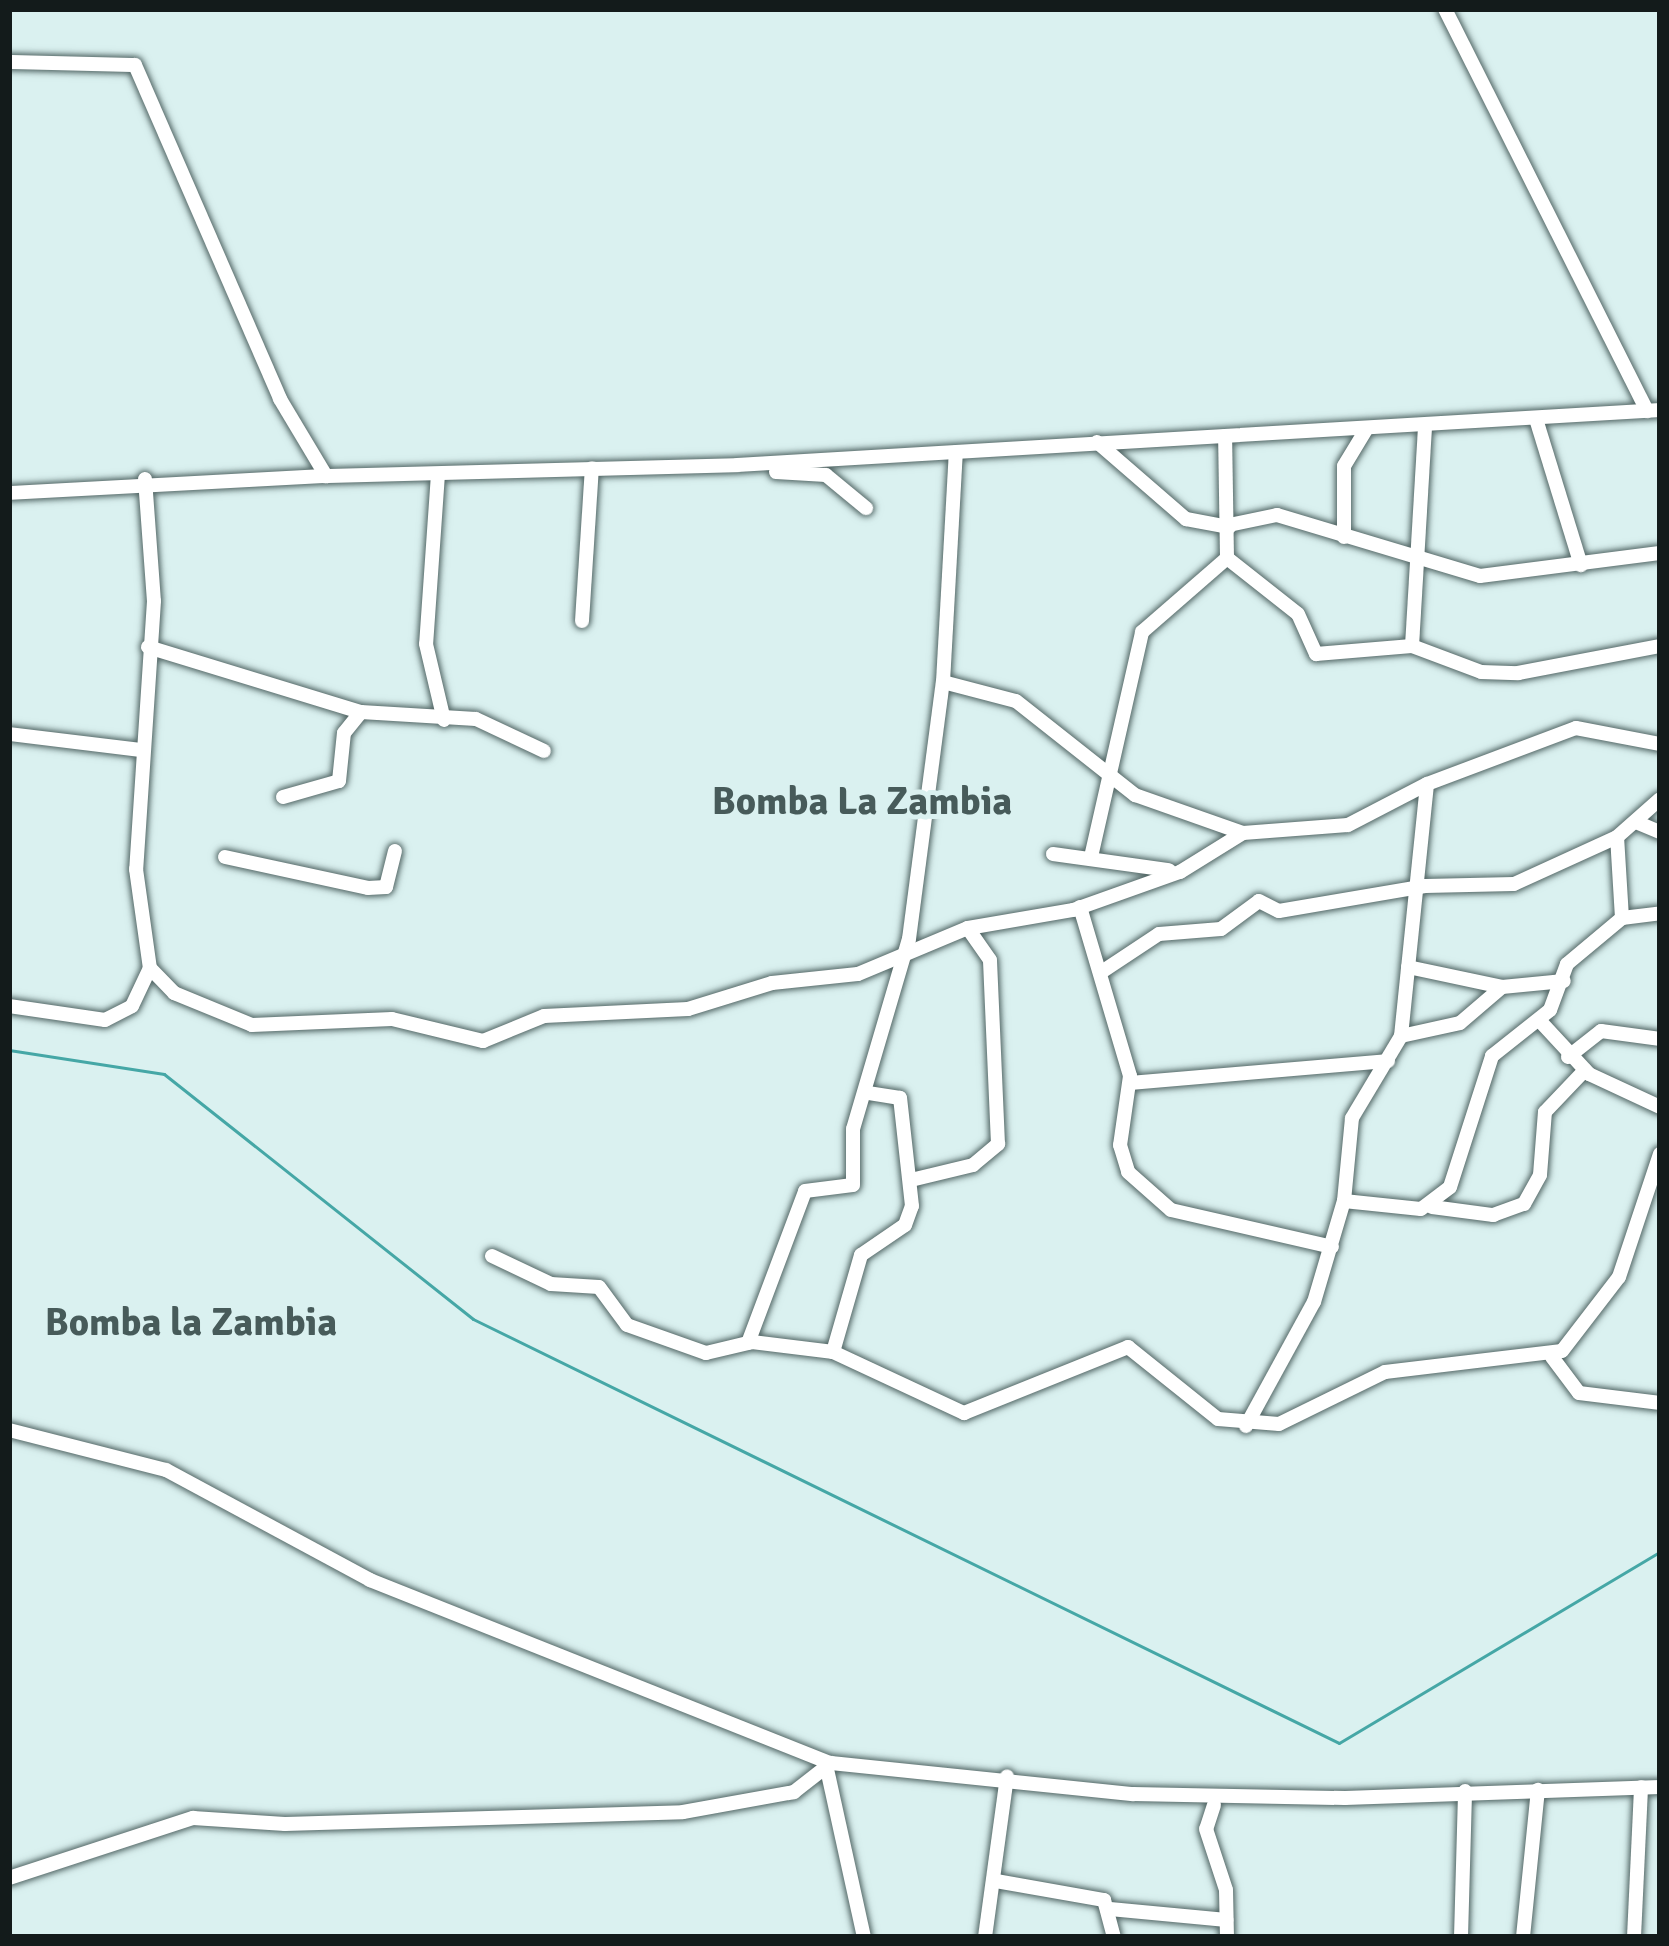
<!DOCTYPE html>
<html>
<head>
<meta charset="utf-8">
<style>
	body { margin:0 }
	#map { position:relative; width:1669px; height:1946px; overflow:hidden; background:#daf1f0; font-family:Signika,sans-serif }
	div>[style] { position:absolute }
	.stream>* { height:3px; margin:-1.5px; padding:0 1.5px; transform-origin:1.5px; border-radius:1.5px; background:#45a7a6 }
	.roads { filter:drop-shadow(0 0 3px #536766) drop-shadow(0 0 3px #536766) }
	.minor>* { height:14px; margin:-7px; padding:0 7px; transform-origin:7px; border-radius:7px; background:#fff }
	span { translate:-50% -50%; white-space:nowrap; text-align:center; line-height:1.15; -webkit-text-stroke:10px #daf1f0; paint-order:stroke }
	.quarter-label { font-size:39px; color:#475b5a; font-weight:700 }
	.frame { position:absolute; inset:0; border:12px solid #131b1b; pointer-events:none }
</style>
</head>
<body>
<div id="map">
	<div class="stream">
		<div style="left:9px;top:1050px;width:157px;rotate:8.8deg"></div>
		<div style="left:164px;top:1074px;width:394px;rotate:38.4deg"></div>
		<div style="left:473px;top:1319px;width:964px;rotate:26.09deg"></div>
		<div style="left:1339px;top:1743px;width:374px;rotate:-30.8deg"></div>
	</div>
	<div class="roads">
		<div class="minor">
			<div style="left:1445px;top:9px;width:450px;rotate:63.3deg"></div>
			<div style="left:9px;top:62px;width:126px;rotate:1.4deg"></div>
			<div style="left:135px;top:65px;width:364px;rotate:66.5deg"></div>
			<div style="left:280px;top:399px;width:90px;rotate:59.1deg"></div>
			<div style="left:326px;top:476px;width:411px;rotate:-1.5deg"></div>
			<div style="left:737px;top:465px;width:925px;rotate:-3.41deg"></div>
			<div style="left:1536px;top:419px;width:153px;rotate:72.9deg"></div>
			<div style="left:1097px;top:442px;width:118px;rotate:40.9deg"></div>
			<div style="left:1186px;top:519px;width:44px;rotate:10.5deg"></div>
			<div style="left:776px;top:472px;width:50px;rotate:3.4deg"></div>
			<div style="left:826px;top:475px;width:52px;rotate:39.5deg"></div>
			<div style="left:438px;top:474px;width:170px;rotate:94deg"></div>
			<div style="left:426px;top:644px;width:78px;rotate:76.7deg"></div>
			<div style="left:145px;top:479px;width:122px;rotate:85.8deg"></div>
			<div style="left:154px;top:601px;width:269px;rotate:93.8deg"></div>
			<div style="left:136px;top:869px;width:100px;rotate:82deg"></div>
			<div style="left:150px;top:968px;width:35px;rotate:46deg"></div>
			<div style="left:174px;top:993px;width:84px;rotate:22.3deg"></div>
			<div style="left:252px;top:1025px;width:140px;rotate:-2.5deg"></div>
			<div style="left:392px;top:1019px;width:94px;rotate:13.6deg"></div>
			<div style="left:483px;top:1041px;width:66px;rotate:-22.3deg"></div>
			<div style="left:544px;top:1016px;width:144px;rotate:-2.8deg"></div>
			<div style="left:688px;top:1009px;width:88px;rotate:-17.2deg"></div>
			<div style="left:772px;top:983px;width:86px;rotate:-6deg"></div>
			<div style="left:858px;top:974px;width:119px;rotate:-22.7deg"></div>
			<div style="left:968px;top:928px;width:107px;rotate:-9.7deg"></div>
			<div style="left:1073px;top:910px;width:114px;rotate:-19.6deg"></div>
			<div style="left:1180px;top:872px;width:74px;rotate:-31.8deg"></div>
			<div style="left:1243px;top:833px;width:105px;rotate:-4.4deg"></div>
			<div style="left:1348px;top:825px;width:89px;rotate:-27.4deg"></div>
			<div style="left:1427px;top:784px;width:159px;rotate:-20.6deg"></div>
			<div style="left:1576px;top:728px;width:86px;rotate:10.8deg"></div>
			<div style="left:9px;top:493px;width:317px;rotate:-3.1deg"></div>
			<div style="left:1229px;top:525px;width:49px;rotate:-11.8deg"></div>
			<div style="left:1277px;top:515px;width:212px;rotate:16.7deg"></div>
			<div style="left:1480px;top:576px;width:181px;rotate:-7.3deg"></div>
			<div style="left:1344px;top:537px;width:71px;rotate:-90deg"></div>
			<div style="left:1344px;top:466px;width:44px;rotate:-58.8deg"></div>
			<div style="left:1227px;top:558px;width:90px;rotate:38.3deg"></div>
			<div style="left:1298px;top:614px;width:44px;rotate:65.8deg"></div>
			<div style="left:1316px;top:654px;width:96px;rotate:-4.8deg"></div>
			<div style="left:1412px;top:646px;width:219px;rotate:-86.6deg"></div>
			<div style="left:582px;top:621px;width:153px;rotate:-86.3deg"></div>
			<div style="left:1412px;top:646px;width:74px;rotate:20.6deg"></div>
			<div style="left:1481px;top:672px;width:37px;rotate:2deg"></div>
			<div style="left:1518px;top:673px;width:145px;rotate:-10.8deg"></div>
			<div style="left:148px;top:647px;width:223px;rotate:17deg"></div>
			<div style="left:361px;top:712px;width:115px;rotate:3.5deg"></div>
			<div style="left:476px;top:719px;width:75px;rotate:25.2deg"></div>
			<div style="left:943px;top:682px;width:75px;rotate:14.6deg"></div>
			<div style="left:1016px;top:701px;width:152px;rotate:38.3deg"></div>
			<div style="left:1135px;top:795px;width:114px;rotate:19.4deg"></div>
			<div style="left:9px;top:734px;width:134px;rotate:6.9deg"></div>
			<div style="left:283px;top:797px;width:58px;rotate:-15.9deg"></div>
			<div style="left:339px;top:781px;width:48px;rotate:-84.1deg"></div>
			<div style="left:344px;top:733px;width:27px;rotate:-51deg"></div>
			<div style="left:1636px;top:822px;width:26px;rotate:23deg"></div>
			<div style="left:1053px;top:854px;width:117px;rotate:7.9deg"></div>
			<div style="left:225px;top:857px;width:146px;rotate:12.2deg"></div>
			<div style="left:368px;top:888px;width:18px;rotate:-3deg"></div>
			<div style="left:386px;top:887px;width:37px;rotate:-76deg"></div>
			<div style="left:1091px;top:857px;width:231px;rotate:-77.2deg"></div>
			<div style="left:1142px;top:632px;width:113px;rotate:-41deg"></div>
			<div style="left:1227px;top:558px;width:122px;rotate:-90.9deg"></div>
			<div style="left:1080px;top:907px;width:176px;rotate:73.5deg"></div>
			<div style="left:1130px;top:1076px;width:70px;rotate:98.2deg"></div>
			<div style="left:1120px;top:1145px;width:28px;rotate:73deg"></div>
			<div style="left:1128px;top:1172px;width:57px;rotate:41.5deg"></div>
			<div style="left:1171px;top:1210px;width:165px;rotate:12.9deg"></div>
			<div style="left:1622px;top:918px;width:38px;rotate:-7deg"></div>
			<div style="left:1408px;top:967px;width:96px;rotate:12deg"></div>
			<div style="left:1502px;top:987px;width:62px;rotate:-5.5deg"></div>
			<div style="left:1103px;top:971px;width:67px;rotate:-33.5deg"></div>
			<div style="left:1159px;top:934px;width:62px;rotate:-4.6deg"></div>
			<div style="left:1221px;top:929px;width:47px;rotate:-36.4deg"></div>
			<div style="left:1259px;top:901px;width:22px;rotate:27deg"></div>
			<div style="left:1279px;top:911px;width:148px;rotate:-9.7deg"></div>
			<div style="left:1425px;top:886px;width:89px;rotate:-1.3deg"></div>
			<div style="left:1514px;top:884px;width:113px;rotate:-24.5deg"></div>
			<div style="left:1617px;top:837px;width:57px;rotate:-41.5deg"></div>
			<div style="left:9px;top:1006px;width:97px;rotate:8.3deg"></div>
			<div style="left:105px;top:1020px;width:30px;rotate:-27deg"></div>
			<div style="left:132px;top:1006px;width:42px;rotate:-64.7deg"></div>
			<div style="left:1539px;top:1020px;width:74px;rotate:47.2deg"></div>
			<div style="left:1589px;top:1074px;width:78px;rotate:24.9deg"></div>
			<div style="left:1401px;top:1036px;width:60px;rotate:-12.4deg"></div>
			<div style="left:1460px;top:1023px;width:55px;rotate:-40.6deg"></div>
			<div style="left:1568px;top:1057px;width:42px;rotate:-38.2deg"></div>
			<div style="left:1601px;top:1031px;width:60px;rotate:7.7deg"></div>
			<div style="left:1131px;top:1083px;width:258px;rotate:-4.9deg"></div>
			<div style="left:911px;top:1180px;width:64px;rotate:-13.6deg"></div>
			<div style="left:973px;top:1165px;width:33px;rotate:-40deg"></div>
			<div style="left:998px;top:1144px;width:184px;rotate:-92.5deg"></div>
			<div style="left:990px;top:960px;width:39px;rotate:-125deg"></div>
			<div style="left:1344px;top:1201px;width:77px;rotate:5.9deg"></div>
			<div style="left:1421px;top:1209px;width:36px;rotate:-37deg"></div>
			<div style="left:1450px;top:1187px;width:138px;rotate:-72.2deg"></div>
			<div style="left:1492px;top:1056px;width:74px;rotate:-38.4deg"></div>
			<div style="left:1550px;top:1010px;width:49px;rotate:-69.7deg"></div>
			<div style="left:1567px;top:964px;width:72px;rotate:-39.9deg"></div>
			<div style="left:1622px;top:918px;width:81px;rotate:-93.5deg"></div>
			<div style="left:1432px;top:1207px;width:62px;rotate:7.5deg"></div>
			<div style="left:1493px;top:1215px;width:33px;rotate:-20deg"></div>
			<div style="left:1524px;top:1204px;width:33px;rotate:-61deg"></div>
			<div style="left:1540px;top:1175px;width:63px;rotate:-85.5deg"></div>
			<div style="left:1545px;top:1112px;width:58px;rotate:-46.4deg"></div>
			<div style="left:492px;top:1256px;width:65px;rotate:25.4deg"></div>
			<div style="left:551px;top:1284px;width:48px;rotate:3.6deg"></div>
			<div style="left:599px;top:1287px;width:47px;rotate:53.6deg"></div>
			<div style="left:627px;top:1325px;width:84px;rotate:19.5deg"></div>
			<div style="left:706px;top:1353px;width:47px;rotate:-13.4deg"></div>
			<div style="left:752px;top:1342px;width:82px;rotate:7deg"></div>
			<div style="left:833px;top:1352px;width:145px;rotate:25deg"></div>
			<div style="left:964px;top:1413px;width:177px;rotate:-21.9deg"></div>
			<div style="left:1128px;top:1347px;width:115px;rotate:38.7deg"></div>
			<div style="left:1218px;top:1419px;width:61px;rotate:4.7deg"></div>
			<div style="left:1279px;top:1424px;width:118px;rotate:-26.1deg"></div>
			<div style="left:1385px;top:1372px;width:178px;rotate:-6.8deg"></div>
			<div style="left:1562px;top:1351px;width:93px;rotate:-52.4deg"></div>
			<div style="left:1619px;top:1277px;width:130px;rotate:-71.6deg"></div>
			<div style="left:748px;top:1343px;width:162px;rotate:-69.4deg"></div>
			<div style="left:805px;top:1191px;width:48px;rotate:-7.1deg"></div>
			<div style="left:853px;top:1185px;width:56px;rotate:-90deg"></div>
			<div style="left:853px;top:1129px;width:198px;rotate:-73.6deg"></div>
			<div style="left:909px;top:939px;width:259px;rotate:-82.5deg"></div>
			<div style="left:943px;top:682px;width:230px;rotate:-86.8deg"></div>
			<div style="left:833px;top:1352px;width:101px;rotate:-73.9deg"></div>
			<div style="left:861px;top:1255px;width:53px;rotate:-34.3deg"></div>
			<div style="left:905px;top:1225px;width:20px;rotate:-70deg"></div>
			<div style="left:912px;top:1206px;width:109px;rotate:-96.3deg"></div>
			<div style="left:900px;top:1098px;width:36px;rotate:-171deg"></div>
			<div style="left:1552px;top:1357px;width:45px;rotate:53.1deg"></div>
			<div style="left:1579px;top:1393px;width:82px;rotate:7deg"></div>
			<div style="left:1246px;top:1426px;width:141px;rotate:-61.3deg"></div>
			<div style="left:1314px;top:1302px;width:105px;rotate:-73.5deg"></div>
			<div style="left:1344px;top:1201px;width:83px;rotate:-84.5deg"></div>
			<div style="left:1352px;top:1118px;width:96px;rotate:-59.1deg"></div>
			<div style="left:1401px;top:1036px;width:253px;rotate:-84.1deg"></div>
			<div style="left:9px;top:1430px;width:162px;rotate:14.3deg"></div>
			<div style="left:166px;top:1470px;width:232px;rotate:28.3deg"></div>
			<div style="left:370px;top:1580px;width:496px;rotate:21.7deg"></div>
			<div style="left:831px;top:1763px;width:304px;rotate:5.9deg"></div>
			<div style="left:1133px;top:1794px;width:212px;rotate:1.1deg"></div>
			<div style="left:1345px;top:1798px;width:315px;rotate:-2deg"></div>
			<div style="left:827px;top:1769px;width:172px;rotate:77.6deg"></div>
			<div style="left:1214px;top:1805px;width:25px;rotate:108deg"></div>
			<div style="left:1206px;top:1829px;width:64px;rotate:71.8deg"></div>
			<div style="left:1226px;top:1890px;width:47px;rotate:88.8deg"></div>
			<div style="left:9px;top:1878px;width:194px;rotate:-18.1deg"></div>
			<div style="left:193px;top:1818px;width:92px;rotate:3.7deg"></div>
			<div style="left:285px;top:1824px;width:398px;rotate:-1.7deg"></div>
			<div style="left:683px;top:1812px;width:113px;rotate:-10.2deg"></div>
			<div style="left:794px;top:1792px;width:47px;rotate:-38.1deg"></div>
			<div style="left:996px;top:1881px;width:110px;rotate:10deg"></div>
			<div style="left:1104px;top:1900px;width:38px;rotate:75deg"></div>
			<div style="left:1110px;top:1909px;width:117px;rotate:5.4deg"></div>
			<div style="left:985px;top:1937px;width:162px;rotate:-82.2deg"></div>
			<div style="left:1461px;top:1937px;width:146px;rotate:-88.4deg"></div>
			<div style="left:1523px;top:1937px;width:148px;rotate:-84.2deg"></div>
			<div style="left:1634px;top:1937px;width:150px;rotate:-87.3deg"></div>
		</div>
	</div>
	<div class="quarter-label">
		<span style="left:862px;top:801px">Bomba La Zambia</span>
		<span style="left:191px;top:1322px">Bomba la Zambia</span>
	</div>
	<div class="frame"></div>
</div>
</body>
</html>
